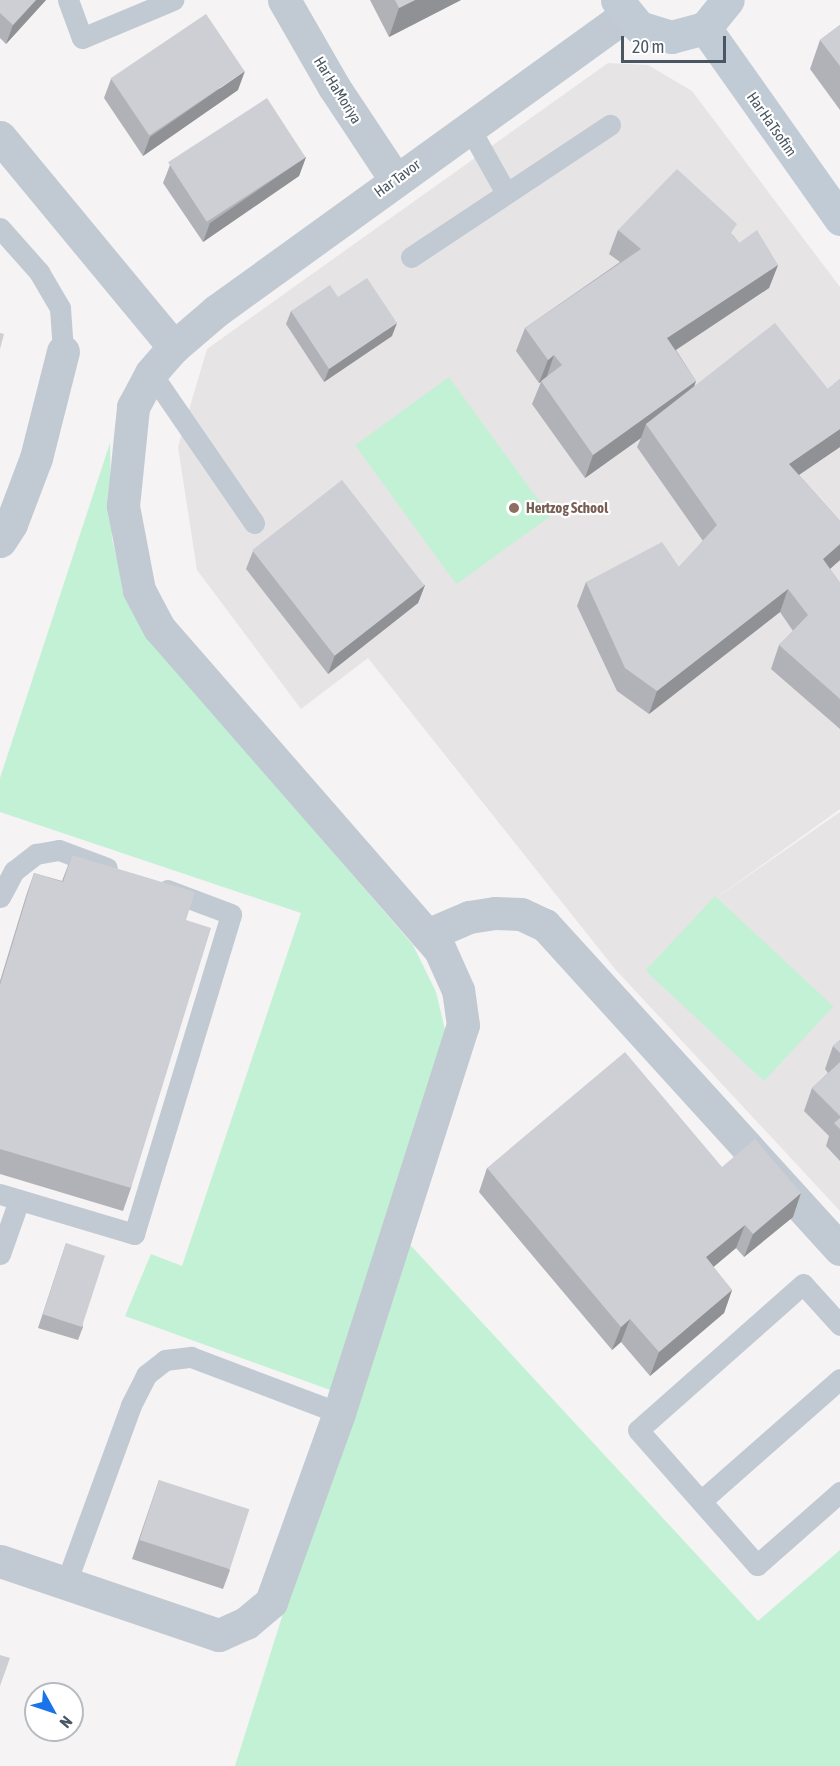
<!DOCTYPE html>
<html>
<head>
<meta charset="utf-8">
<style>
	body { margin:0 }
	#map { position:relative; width:840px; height:1766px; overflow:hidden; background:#f5f3f3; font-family:"Asap Condensed",sans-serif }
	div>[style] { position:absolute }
	.education>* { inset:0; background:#e6e4e5 }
	.green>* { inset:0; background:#c3f1d5; transform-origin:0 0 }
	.lane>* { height:21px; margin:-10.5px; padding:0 10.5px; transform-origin:10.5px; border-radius:10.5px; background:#c1cad2 }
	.street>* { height:33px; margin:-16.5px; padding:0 16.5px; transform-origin:16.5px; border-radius:16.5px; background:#c1cad2 }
	.secondary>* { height:33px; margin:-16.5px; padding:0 16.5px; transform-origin:16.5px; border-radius:16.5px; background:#c1cbd6 }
	.wall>* { inset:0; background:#b0b2b7 }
	.shaded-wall>* { inset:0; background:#909195 }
	.building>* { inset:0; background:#cdcfd5; transform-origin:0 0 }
	.dots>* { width:16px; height:16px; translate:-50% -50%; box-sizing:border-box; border:3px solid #fff; border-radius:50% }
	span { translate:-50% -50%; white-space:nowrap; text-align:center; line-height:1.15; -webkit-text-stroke:4.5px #fff; paint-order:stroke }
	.street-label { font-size:15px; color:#4a5661 }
	.education-label { font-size:15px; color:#785e54; font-weight:700 }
	.left { translate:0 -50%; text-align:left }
	.north { position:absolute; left:24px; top:1682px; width:60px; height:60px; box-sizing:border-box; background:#fff; border:2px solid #b7bbc0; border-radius:50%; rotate:130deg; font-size:16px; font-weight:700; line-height:24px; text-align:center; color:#4a5661 }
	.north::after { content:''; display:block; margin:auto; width:21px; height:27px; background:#1a73e8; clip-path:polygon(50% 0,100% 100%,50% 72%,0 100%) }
	.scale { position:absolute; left:621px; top:36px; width:105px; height:27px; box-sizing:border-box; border:3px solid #4a5661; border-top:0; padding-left:8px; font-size:18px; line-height:21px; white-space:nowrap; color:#4a5661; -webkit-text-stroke:4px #fff; paint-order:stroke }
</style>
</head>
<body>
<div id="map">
	<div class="education">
		<div style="clip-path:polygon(608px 63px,648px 65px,692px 91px,840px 287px,840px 809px,706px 905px,840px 812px,840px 1211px,615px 969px,368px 658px,301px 709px,197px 570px,178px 447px,207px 349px)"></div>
	</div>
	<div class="green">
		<div style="left:449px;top:377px;width:172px;height:116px;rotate:54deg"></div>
		<div style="clip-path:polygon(110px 443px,112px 539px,124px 587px,153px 643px,413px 945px,436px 992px,446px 1034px,336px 1392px,125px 1316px,151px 1254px,182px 1266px,301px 913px,0 812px,0 778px)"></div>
		<div style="left:715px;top:896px;width:162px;height:102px;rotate:43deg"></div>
		<div style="clip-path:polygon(402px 1236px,758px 1621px,840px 1550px,840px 1766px,235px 1766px)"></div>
	</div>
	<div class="lane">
		<div style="left:68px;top:0;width:40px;rotate:69.8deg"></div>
		<div style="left:82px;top:38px;width:99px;rotate:-22.7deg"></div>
		<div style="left:469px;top:127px;width:76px;rotate:60.7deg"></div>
		<div style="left:0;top:228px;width:59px;rotate:48.4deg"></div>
		<div style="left:39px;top:272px;width:42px;rotate:59.7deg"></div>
		<div style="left:60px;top:308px;width:43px;rotate:86deg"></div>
		<div style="left:411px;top:257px;width:239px;rotate:-33.6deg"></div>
		<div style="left:151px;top:373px;width:182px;rotate:55.5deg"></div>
		<div style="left:0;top:897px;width:30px;rotate:-62deg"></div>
		<div style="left:14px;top:871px;width:28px;rotate:-38deg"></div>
		<div style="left:36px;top:854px;width:23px;rotate:-10deg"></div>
		<div style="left:59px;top:850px;width:51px;rotate:20.6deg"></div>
		<div style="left:0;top:1194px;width:140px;rotate:16.6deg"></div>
		<div style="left:134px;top:1234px;width:334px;rotate:-73.1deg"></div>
		<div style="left:231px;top:914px;width:68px;rotate:-159.4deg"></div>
		<div style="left:0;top:1254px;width:57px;rotate:-70.6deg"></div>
		<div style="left:840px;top:1325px;width:55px;rotate:-132.1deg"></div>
		<div style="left:803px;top:1284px;width:220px;rotate:138.5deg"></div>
		<div style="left:638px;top:1430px;width:180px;rotate:48.6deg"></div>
		<div style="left:757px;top:1565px;width:111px;rotate:-41.3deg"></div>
		<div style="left:701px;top:1501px;width:185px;rotate:-41.3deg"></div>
		<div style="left:66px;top:1583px;width:189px;rotate:-69.9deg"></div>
		<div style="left:131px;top:1405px;width:34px;rotate:-63deg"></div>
		<div style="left:146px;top:1375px;width:24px;rotate:-38deg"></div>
		<div style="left:165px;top:1360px;width:26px;rotate:-7deg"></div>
		<div style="left:191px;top:1357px;width:158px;rotate:20.7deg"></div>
	</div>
	<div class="street">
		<div style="left:284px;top:0;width:100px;rotate:60.1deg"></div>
		<div style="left:334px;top:87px;width:110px;rotate:56.5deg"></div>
		<div style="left:0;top:137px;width:273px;rotate:50.4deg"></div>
		<div style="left:0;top:541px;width:20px;rotate:-57deg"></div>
		<div style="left:11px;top:524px;width:71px;rotate:-69.3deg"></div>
		<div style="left:36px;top:458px;width:110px;rotate:-75.8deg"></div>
		<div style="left:427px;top:935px;width:46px;rotate:-23.2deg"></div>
		<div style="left:469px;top:917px;width:26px;rotate:-9deg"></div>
		<div style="left:495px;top:913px;width:26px;rotate:2deg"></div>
		<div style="left:521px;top:914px;width:26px;rotate:25deg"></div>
		<div style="left:545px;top:925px;width:438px;rotate:47.7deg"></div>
		<div style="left:0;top:1561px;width:231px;rotate:18.7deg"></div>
		<div style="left:219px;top:1635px;width:30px;rotate:-24deg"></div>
		<div style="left:246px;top:1623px;width:33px;rotate:-40deg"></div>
		<div style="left:271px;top:1602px;width:201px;rotate:-70.2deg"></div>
		<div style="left:339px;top:1413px;width:407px;rotate:-72.3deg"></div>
		<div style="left:463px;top:1025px;width:35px;rotate:-98deg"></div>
		<div style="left:458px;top:990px;width:44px;rotate:-114.2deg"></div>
		<div style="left:440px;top:950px;width:427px;rotate:-131.1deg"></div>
		<div style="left:159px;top:628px;width:43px;rotate:-117.8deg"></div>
		<div style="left:139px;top:590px;width:86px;rotate:-100.8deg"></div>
		<div style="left:123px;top:506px;width:100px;rotate:-84.2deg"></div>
		<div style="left:133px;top:407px;width:38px;rotate:-62deg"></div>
		<div style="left:151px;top:373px;width:35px;rotate:-49deg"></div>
		<div style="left:174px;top:347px;width:55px;rotate:-40.6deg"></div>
		<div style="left:216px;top:311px;width:506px;rotate:-35.83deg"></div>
	</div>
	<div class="secondary">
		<div style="left:617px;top:0;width:35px;rotate:51deg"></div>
		<div style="left:639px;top:27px;width:34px;rotate:17deg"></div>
		<div style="left:671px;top:37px;width:35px;rotate:-15deg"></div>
		<div style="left:705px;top:28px;width:36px;rotate:-51deg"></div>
		<div style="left:705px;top:28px;width:234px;rotate:54.7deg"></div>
	</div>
	<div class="wall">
		<div style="clip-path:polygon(0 0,46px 0,6px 44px,0 38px)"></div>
		<div style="clip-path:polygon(370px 0,461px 0,389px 37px)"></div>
		<div style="clip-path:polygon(840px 25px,840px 110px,810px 69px,820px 40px)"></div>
		<div style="clip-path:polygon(111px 79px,238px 90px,143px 156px,104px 98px)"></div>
		<div style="clip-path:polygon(306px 157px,299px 176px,203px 242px,163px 183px,170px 165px)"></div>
		<div style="clip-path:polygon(618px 230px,733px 235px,739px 243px,778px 265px,769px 288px,676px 350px,696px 381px,694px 386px,828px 389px,840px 379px,840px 447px,799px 475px,840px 521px,840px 560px,830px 569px,840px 583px,840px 729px,771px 669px,779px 645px,793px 631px,780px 612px,649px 714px,617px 691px,577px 606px,586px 582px,679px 567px,703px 541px,637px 447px,641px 438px,585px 478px,532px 404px,541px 382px,539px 383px,516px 351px,525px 328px,620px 262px,609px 254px)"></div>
		<div style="clip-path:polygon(338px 297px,392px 336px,324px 382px,286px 324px,291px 311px)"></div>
		<div style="clip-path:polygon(253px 551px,425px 585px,418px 603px,328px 674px,246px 569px)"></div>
		<div style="clip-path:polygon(72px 855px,186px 920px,131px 1188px,123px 1211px,0 1174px,0 981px,26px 896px,34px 873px,62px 881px)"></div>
		<div style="clip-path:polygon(840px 1040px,840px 1161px,826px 1146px,829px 1136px,804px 1111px,812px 1088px,828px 1073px,825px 1069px,833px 1046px)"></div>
		<div style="clip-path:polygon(722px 1167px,793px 1217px,744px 1257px,736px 1248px,713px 1267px,732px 1290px,724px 1313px,650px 1376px,621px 1342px,612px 1350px,479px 1192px,487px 1168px)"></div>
		<div style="clip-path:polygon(66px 1243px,83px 1327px,78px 1340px,38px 1328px)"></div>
		<div style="clip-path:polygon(159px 1480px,230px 1570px,223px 1589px,132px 1559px)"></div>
	</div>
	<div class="shaded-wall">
		<div style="clip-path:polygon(36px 0,46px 0,6px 44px,13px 25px)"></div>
		<div style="clip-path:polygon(415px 0,461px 0,389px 37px,399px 8px)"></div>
		<div style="clip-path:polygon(245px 71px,238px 90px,143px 156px,150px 137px)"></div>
		<div style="clip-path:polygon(306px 157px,299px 176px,203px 242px,210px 223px)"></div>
		<div style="clip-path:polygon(778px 265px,769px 288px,659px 361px,667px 338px)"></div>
		<div style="clip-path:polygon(397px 323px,392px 336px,324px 382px,329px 369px)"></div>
		<div style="clip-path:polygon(554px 355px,546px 379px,539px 383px,548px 360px)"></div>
		<div style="clip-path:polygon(696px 381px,688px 404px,646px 424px,641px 438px,585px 478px,593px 455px)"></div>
		<div style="clip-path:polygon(840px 429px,840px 447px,781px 487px,789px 464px)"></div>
		<div style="clip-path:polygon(840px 544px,840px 560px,815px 582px,823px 559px)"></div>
		<div style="clip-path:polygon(425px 585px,418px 603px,328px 674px,335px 655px)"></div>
		<div style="clip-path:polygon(788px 589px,780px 612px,649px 714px,657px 691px)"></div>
		<div style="clip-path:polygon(801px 1193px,793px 1217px,744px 1257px,753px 1234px)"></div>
		<div style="clip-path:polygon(745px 1225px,736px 1248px,697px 1281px,706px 1257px)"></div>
		<div style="clip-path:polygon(732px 1290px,724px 1313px,650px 1376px,659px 1352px)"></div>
		<div style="clip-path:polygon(630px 1319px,621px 1342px,612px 1350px,621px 1327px)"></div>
	</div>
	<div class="building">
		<div style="clip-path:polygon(0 0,36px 0,13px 25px,0 13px)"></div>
		<div style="clip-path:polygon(395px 0,415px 0,399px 8px)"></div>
		<div style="left:206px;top:14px;width:69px;height:115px;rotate:56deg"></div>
		<div style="clip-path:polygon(840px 25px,840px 66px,820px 40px)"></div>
		<div style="left:267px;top:98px;width:71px;height:118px;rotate:57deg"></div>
		<div style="clip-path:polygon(677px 169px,737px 224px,731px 233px,739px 243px,757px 230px,778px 265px,667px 338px,696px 381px,593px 455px,541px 381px,562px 365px,554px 355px,548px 360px,525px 328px,641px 249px,618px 230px)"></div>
		<div style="clip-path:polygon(367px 278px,397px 323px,329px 369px,291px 311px,330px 285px,338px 297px)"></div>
		<div style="clip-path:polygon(775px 323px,828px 389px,840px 379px,840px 429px,789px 464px,840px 521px,840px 544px,823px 559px,840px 583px,840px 699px,779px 645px,808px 615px,788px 589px,657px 691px,625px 668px,586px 582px,662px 542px,679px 567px,717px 525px,646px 424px)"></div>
		<div style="clip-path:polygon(0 333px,4px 334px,0 349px)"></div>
		<div style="left:342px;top:480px;width:134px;height:114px;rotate:52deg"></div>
		<div style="clip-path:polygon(72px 855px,195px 892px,186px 920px,211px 928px,131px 1188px,0 1149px,0 985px,34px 873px,63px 882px)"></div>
		<div style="clip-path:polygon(840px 1040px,840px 1053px,833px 1046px)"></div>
		<div style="clip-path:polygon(625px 1052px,722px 1167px,755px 1139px,801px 1193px,753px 1234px,745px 1225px,706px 1257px,732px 1290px,659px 1352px,630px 1319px,621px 1327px,487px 1168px)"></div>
		<div style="clip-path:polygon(840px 1062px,840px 1116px,812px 1088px)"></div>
		<div style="clip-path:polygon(840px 1118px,840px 1129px,834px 1123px)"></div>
		<div style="left:66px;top:1243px;width:41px;height:75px;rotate:18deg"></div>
		<div style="left:159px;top:1480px;width:95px;height:63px;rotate:18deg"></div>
		<div style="clip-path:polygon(0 1655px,10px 1658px,0 1686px)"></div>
	</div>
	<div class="dots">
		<div style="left:514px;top:508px;background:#8d6e63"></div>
	</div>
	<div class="street-label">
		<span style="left:338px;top:90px;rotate:58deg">Har HaMoriya</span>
		<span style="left:772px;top:124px;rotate:55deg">Har HaTsofim</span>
		<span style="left:397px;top:178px;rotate:-36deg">Har Tavor</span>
	</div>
	<div class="education-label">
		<span class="left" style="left:526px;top:508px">Hertzog School</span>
	</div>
	<div class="north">N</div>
	<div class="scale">20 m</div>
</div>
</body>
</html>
